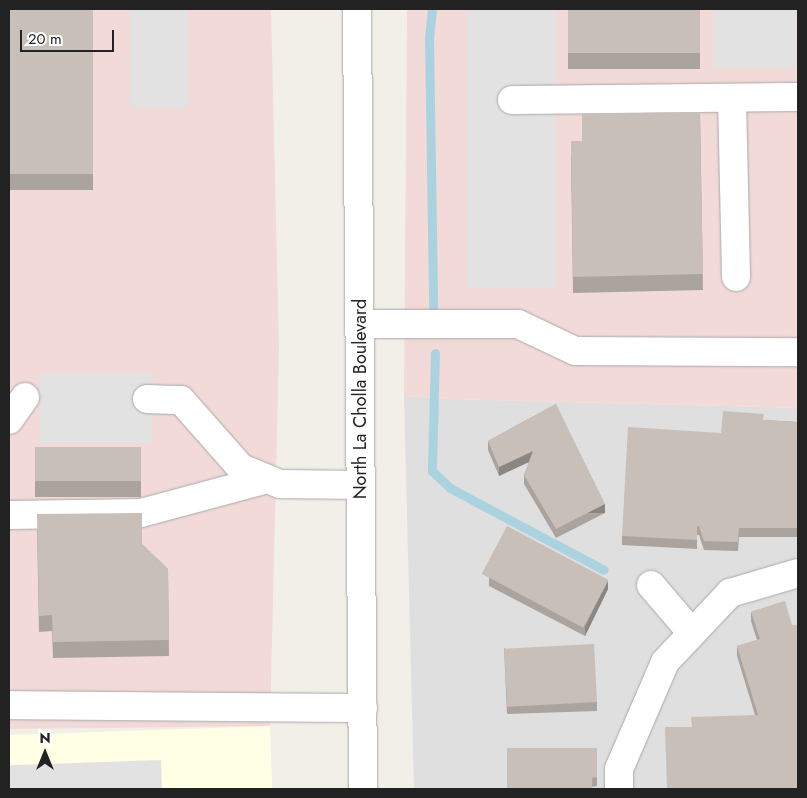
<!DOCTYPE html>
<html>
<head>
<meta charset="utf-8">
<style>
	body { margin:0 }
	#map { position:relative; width:807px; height:798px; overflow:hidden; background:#f2efe9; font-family:Jost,sans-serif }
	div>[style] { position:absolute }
	.residential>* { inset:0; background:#e0dfdf }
	.commercial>* { inset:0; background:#f2dad9 }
	.education>* { inset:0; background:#ffffe5; transform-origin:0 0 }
	.parking>* { inset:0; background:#e2e2e2; transform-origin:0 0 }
	.stream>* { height:9px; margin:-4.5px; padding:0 4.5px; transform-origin:4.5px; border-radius:4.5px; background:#aad3df }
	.roads { filter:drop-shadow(0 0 1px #a9a9a9) drop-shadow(0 0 1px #a9a9a9) }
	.minor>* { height:28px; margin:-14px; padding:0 14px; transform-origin:14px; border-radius:14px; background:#fff }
	.wall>* { inset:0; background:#aba49e; transform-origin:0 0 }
	.shaded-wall>* { inset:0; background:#8b8681; transform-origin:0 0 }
	.building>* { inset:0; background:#c7bfb8; transform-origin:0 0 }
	span { translate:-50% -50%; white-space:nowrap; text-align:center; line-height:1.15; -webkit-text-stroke:4px #fff; paint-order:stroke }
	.street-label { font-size:18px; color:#222 }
	.frame { position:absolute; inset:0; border:10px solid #222; pointer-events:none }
	.north { position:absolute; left:20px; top:728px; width:50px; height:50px; -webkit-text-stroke:4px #fff; paint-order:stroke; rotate:0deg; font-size:14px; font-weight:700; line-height:20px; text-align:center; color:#222 }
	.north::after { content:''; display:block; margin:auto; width:18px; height:22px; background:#222; clip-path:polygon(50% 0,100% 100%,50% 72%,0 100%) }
	.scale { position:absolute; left:20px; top:30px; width:94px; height:22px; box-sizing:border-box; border:2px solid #222; border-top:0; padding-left:6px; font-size:15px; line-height:18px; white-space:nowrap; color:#222; -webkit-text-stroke:4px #fff; paint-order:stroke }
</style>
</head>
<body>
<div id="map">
	<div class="residential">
		<div style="clip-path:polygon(404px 396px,449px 399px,798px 408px,798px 789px,414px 789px)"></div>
	</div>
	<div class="commercial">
		<div style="clip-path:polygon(9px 9px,271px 9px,279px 347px,270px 726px,9px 729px)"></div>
		<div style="clip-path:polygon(407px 9px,798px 9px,798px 408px,449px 399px,404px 396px)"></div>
	</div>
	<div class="education">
		<div style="left:270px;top:726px;width:63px;height:261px;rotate:88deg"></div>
	</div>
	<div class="parking">
		<div style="left:130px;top:9px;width:58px;height:99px"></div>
		<div style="left:467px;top:9px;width:88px;height:279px"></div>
		<div style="left:713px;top:9px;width:83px;height:59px"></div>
		<div style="left:40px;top:373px;width:112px;height:70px"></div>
		<div style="left:161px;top:760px;width:29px;height:152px;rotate:88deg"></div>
	</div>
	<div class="stream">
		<div style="left:432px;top:9px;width:30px;rotate:96deg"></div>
		<div style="left:429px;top:39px;width:268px;rotate:89.1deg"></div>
		<div style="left:435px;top:353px;width:118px;rotate:91.5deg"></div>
		<div style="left:432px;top:471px;width:25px;rotate:43deg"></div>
		<div style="left:450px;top:488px;width:174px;rotate:28deg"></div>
	</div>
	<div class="roads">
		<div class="minor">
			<div style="left:357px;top:9px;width:780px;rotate:89.56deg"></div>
			<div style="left:732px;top:98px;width:179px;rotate:88.7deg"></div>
			<div style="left:512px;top:100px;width:286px;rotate:-0.6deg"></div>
			<div style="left:360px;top:324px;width:158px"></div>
			<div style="left:518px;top:324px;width:63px;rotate:25.3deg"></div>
			<div style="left:575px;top:351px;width:223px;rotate:0.3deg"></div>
			<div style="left:147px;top:399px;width:34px;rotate:2deg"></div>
			<div style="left:181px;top:400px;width:91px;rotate:48.6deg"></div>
			<div style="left:241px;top:468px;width:42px;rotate:22.3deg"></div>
			<div style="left:280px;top:484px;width:81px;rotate:0.7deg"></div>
			<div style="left:9px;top:420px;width:28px;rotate:-55deg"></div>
			<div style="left:9px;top:515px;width:132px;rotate:-0.9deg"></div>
			<div style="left:141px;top:513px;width:131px;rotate:-15deg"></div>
			<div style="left:651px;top:585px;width:63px;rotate:49.5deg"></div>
			<div style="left:9px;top:705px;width:354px;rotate:0.5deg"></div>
			<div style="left:619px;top:789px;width:20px;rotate:-90deg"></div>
			<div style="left:619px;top:769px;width:116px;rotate:-66.7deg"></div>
			<div style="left:665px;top:662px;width:95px;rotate:-46.7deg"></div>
			<div style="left:730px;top:593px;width:71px;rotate:-16.4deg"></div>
		</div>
	</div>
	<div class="wall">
		<div style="left:9px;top:9px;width:84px;height:181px"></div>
		<div style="left:568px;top:9px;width:132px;height:60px"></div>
		<div style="clip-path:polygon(700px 112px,703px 290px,573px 293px,571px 157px,582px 141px)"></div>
		<div style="clip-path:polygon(556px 404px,605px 513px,556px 538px,524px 484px,524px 475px,529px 462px,499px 476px,488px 450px,488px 441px)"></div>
		<div style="clip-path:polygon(764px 420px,798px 422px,798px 537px,739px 537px,738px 551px,704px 550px,699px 535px,697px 535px,697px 549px,622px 545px,622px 536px,721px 433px)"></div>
		<div style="left:141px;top:447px;width:50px;height:106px;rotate:90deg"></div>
		<div style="clip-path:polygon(37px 530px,142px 544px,168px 569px,169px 656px,53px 658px,52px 631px,39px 632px)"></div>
		<div style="clip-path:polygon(489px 577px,608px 589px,585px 636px,489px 586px)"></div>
		<div style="clip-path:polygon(785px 601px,798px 789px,691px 727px,755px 715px,737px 656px,737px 646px,757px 640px,751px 621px,751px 612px)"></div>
		<div style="clip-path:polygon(504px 648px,597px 702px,597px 711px,507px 714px)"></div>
		<div style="clip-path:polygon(507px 748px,597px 748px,597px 786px,592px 787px)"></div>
	</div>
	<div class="shaded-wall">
		<div style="clip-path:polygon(533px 451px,533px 460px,499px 476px,499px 467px)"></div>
		<div style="left:605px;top:504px;width:9px;height:55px;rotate:90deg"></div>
		<div style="clip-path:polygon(608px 580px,608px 589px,585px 636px,585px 627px)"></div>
	</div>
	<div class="building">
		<div style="left:9px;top:9px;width:84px;height:165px"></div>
		<div style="left:568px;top:9px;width:132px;height:44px"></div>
		<div style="clip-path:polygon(700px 112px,703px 274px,573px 277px,571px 141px,582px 141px,582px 114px)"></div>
		<div style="clip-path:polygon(556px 404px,605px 504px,556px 529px,524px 475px,533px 451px,499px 467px,488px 441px)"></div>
		<div style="clip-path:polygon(723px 411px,764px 414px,763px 420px,798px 422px,798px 528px,739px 528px,738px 542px,704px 541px,699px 526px,697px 526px,697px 540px,622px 536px,628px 427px,721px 433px)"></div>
		<div style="left:141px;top:447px;width:34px;height:106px;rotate:90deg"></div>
		<div style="clip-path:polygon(142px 513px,142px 544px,168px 569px,169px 640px,53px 642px,52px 615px,39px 616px,37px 514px)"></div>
		<div style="left:507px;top:526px;width:115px;height:54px;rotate:28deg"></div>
		<div style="clip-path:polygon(785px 601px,792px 625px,798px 625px,798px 789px,667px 789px,665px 727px,692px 727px,691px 717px,758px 715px,737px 646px,760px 639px,751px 612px)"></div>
		<div style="left:594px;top:644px;width:58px;height:90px;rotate:87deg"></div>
		<div style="clip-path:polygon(507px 748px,597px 748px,597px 777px,592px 778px,592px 789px,507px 789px)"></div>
	</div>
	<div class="street-label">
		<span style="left:360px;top:399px;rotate:-90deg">North La Cholla Boulevard</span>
	</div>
	<div class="frame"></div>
	<div class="north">N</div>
	<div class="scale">20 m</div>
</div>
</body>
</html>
